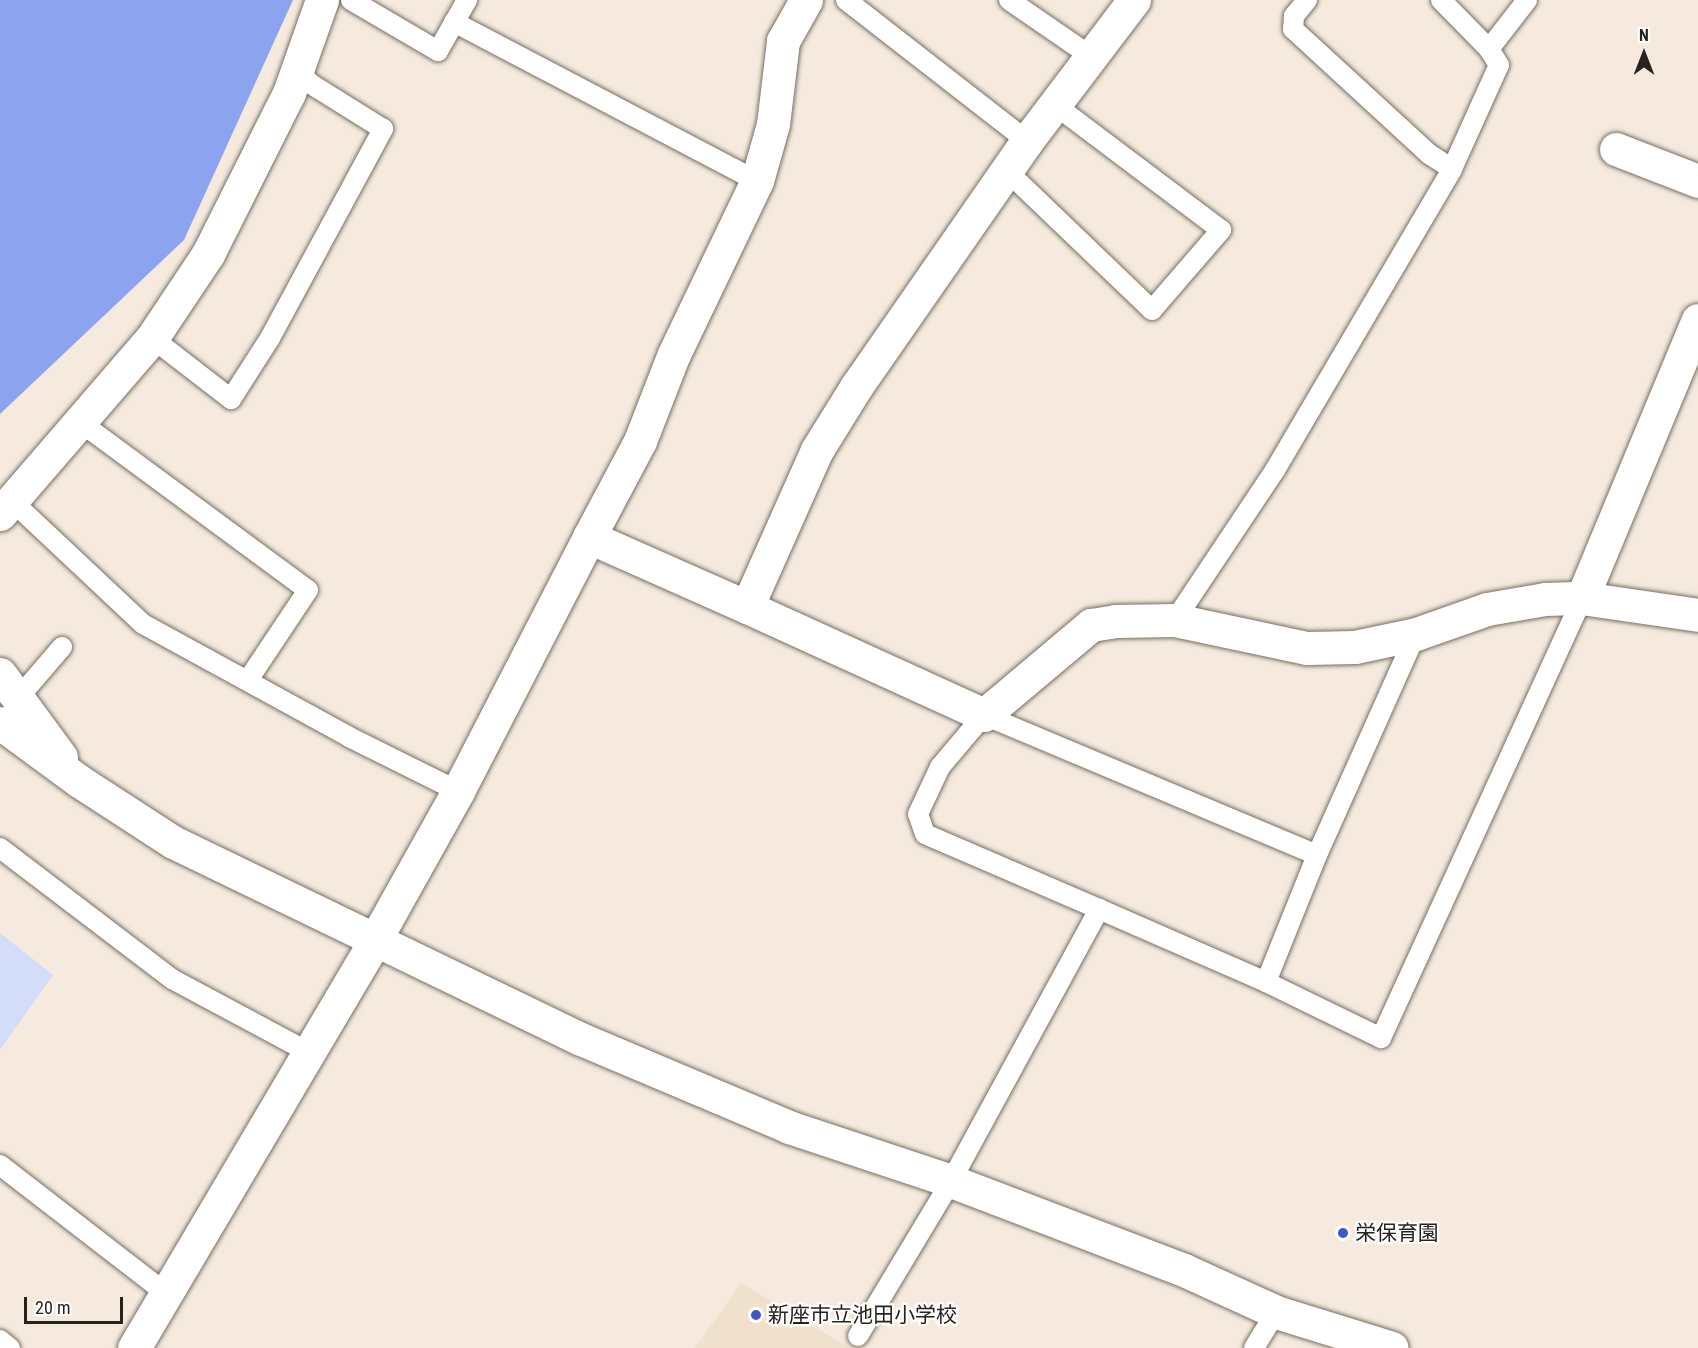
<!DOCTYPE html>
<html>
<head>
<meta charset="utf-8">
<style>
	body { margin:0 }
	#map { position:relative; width:1698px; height:1348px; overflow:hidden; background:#f5eadd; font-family:"Roboto Condensed","Noto Sans JP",sans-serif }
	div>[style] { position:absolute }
	.built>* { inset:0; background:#f0e1cd }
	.green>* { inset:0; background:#d3ddfa }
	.forest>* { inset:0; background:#8ca3f0 }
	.roads { filter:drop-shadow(0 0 2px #776e62) drop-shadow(0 0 2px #776e62) }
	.service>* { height:20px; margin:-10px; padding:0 10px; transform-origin:10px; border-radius:10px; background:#fff }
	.minor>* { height:33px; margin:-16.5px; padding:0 16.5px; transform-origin:16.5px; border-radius:16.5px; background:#fff }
	.tertiary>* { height:33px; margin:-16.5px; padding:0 16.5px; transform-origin:16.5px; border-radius:16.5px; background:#fff }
	.dots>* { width:16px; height:16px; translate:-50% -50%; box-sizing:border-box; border:3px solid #fff; border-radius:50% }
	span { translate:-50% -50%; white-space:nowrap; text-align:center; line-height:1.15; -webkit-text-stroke:4.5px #fff; paint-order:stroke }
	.poi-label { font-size:21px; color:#26221d }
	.left { translate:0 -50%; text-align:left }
	.north { position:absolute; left:1614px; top:24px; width:60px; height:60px; -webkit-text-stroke:4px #fff; paint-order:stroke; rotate:0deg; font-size:16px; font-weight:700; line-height:24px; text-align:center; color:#26221d }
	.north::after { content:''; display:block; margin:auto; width:21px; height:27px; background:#26221d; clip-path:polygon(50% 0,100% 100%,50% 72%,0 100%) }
	.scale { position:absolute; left:24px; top:1297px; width:99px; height:27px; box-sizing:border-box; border:3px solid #26221d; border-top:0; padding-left:8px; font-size:18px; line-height:21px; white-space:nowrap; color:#26221d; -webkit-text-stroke:4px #fff; paint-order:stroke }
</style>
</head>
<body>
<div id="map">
	<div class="built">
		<div style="clip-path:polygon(741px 1283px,849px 1348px,695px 1348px)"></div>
	</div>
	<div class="green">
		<div style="clip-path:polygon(0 933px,53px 975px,0 1050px)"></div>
	</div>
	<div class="forest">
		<div style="clip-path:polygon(0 0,293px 0,184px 240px,0 414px)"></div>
	</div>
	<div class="roads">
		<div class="service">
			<div style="left:351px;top:0;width:101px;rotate:30.4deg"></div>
			<div style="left:438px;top:51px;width:59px;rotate:-60.4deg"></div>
			<div style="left:846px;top:0;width:229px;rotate:37.9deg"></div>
			<div style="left:1009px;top:0;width:97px;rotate:34.5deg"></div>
			<div style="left:1307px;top:0;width:21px;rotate:129deg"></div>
			<div style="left:1294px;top:16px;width:13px;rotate:94deg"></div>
			<div style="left:1293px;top:29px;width:185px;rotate:42.6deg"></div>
			<div style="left:1429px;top:154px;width:27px;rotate:33deg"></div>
			<div style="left:1441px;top:0;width:69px;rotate:45.6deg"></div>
			<div style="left:454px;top:22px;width:342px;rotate:27.7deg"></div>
			<div style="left:1007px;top:171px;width:201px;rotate:43.8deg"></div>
			<div style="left:1152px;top:310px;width:106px;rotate:-49.2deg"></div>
			<div style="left:1221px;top:230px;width:209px;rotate:-143deg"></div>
			<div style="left:152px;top:338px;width:100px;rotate:37.7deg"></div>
			<div style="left:231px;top:399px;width:72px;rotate:-57.4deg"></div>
			<div style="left:270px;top:338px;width:238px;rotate:-61.6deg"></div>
			<div style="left:383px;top:129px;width:85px;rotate:-148deg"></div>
			<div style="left:311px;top:84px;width:20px;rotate:-135deg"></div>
			<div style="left:80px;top:422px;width:283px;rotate:36.4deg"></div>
			<div style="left:308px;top:590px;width:108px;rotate:123.7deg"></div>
			<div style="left:12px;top:501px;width:180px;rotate:43.2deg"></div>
			<div style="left:143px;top:624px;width:235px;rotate:28.7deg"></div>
			<div style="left:349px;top:737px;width:122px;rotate:26.4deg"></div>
			<div style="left:1175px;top:620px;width:180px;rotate:-56.3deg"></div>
			<div style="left:1275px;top:470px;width:349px;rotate:-59.5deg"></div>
			<div style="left:1452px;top:169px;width:114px;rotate:-65.7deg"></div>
			<div style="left:1499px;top:65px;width:19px;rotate:-122deg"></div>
			<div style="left:1489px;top:49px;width:62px;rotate:-52.2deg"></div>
			<div style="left:19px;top:697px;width:66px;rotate:-49.3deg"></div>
			<div style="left:0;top:848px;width:216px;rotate:37.3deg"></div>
			<div style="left:172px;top:979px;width:154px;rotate:28.2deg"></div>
			<div style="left:1099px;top:909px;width:182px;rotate:23.6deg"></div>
			<div style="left:1266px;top:982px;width:128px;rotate:26deg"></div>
			<div style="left:1381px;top:1038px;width:484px;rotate:-65.4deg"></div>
			<div style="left:1266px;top:982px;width:137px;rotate:-68.1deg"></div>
			<div style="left:0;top:1165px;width:212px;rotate:37.7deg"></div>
			<div style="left:858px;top:1336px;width:181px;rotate:-59deg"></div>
			<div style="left:951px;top:1181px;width:310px;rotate:-61.4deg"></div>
			<div style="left:1099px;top:909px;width:189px;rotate:-156.7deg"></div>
			<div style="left:925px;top:834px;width:21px;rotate:-109deg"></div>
			<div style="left:918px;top:814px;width:52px;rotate:-64.9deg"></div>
			<div style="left:940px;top:767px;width:68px;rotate:-49.8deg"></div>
			<div style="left:984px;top:715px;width:361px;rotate:22.8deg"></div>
			<div style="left:1317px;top:855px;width:242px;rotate:-65.9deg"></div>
			<div style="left:0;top:1340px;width:13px;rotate:39deg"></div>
			<div style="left:1254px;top:1348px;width:42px;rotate:-58.6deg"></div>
		</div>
		<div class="minor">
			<div style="left:1616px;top:149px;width:88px;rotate:21.3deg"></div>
			<div style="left:0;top:514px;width:233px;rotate:-49.2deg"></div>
			<div style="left:152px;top:338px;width:101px;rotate:-56.3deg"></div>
			<div style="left:208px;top:254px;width:180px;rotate:-63.3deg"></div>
			<div style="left:289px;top:93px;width:99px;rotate:-70.5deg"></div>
			<div style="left:589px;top:537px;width:109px;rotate:-62deg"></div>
			<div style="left:640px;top:441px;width:93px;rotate:-68.7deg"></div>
			<div style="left:674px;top:354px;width:192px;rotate:-64.4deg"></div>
			<div style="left:757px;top:181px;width:59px;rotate:-74.3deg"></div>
			<div style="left:773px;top:124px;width:84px;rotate:-83.1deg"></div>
			<div style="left:783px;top:41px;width:47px;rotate:-60.7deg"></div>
			<div style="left:1582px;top:598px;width:301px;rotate:-67.4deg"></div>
			<div style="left:747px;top:607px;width:260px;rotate:24.5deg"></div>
			<div style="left:984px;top:715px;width:140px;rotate:-40.1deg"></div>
			<div style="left:1091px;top:625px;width:24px;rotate:-9deg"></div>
			<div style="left:1115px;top:621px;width:60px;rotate:-1deg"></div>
			<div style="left:1175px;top:620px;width:135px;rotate:12deg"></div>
			<div style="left:1307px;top:648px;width:48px;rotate:-1.2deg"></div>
			<div style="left:1355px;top:647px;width:62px;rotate:-12deg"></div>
			<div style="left:1416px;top:634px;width:75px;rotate:-19.4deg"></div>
			<div style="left:1487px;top:609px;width:59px;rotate:-9.8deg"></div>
			<div style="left:1545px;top:599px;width:37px;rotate:-2deg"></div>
			<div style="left:1582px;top:598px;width:117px;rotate:8.3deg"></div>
			<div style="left:0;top:674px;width:103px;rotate:53.7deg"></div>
			<div style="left:0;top:723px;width:98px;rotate:36.3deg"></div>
			<div style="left:79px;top:781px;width:112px;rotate:33deg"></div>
			<div style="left:173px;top:842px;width:453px;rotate:25.8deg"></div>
			<div style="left:581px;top:1039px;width:226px;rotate:22.9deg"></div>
			<div style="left:789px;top:1127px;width:171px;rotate:18.4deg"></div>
			<div style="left:951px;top:1181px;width:249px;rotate:20.9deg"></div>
			<div style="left:1184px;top:1270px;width:101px;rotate:24.5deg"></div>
			<div style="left:1276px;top:1312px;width:121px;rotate:17.2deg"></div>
		</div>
		<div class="tertiary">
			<div style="left:134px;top:1348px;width:476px;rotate:-59.4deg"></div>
			<div style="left:376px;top:938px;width:168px;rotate:-60.8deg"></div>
			<div style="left:458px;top:791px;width:286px;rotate:-62.7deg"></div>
			<div style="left:589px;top:537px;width:173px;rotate:23.9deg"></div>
			<div style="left:747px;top:607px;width:172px;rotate:-66deg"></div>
			<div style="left:817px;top:450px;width:74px;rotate:-58.2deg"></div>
			<div style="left:856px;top:387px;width:300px;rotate:-55.2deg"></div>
			<div style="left:1027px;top:141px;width:177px;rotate:-52.8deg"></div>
		</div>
	</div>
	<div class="dots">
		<div style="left:1343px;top:1233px;background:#4057ca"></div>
		<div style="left:756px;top:1315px;background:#4057ca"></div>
	</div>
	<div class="poi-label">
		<span class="left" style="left:1355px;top:1233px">栄保育園</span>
		<span class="left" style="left:768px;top:1315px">新座市立池田小学校</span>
	</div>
	<div class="north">N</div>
	<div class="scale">20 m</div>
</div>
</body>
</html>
